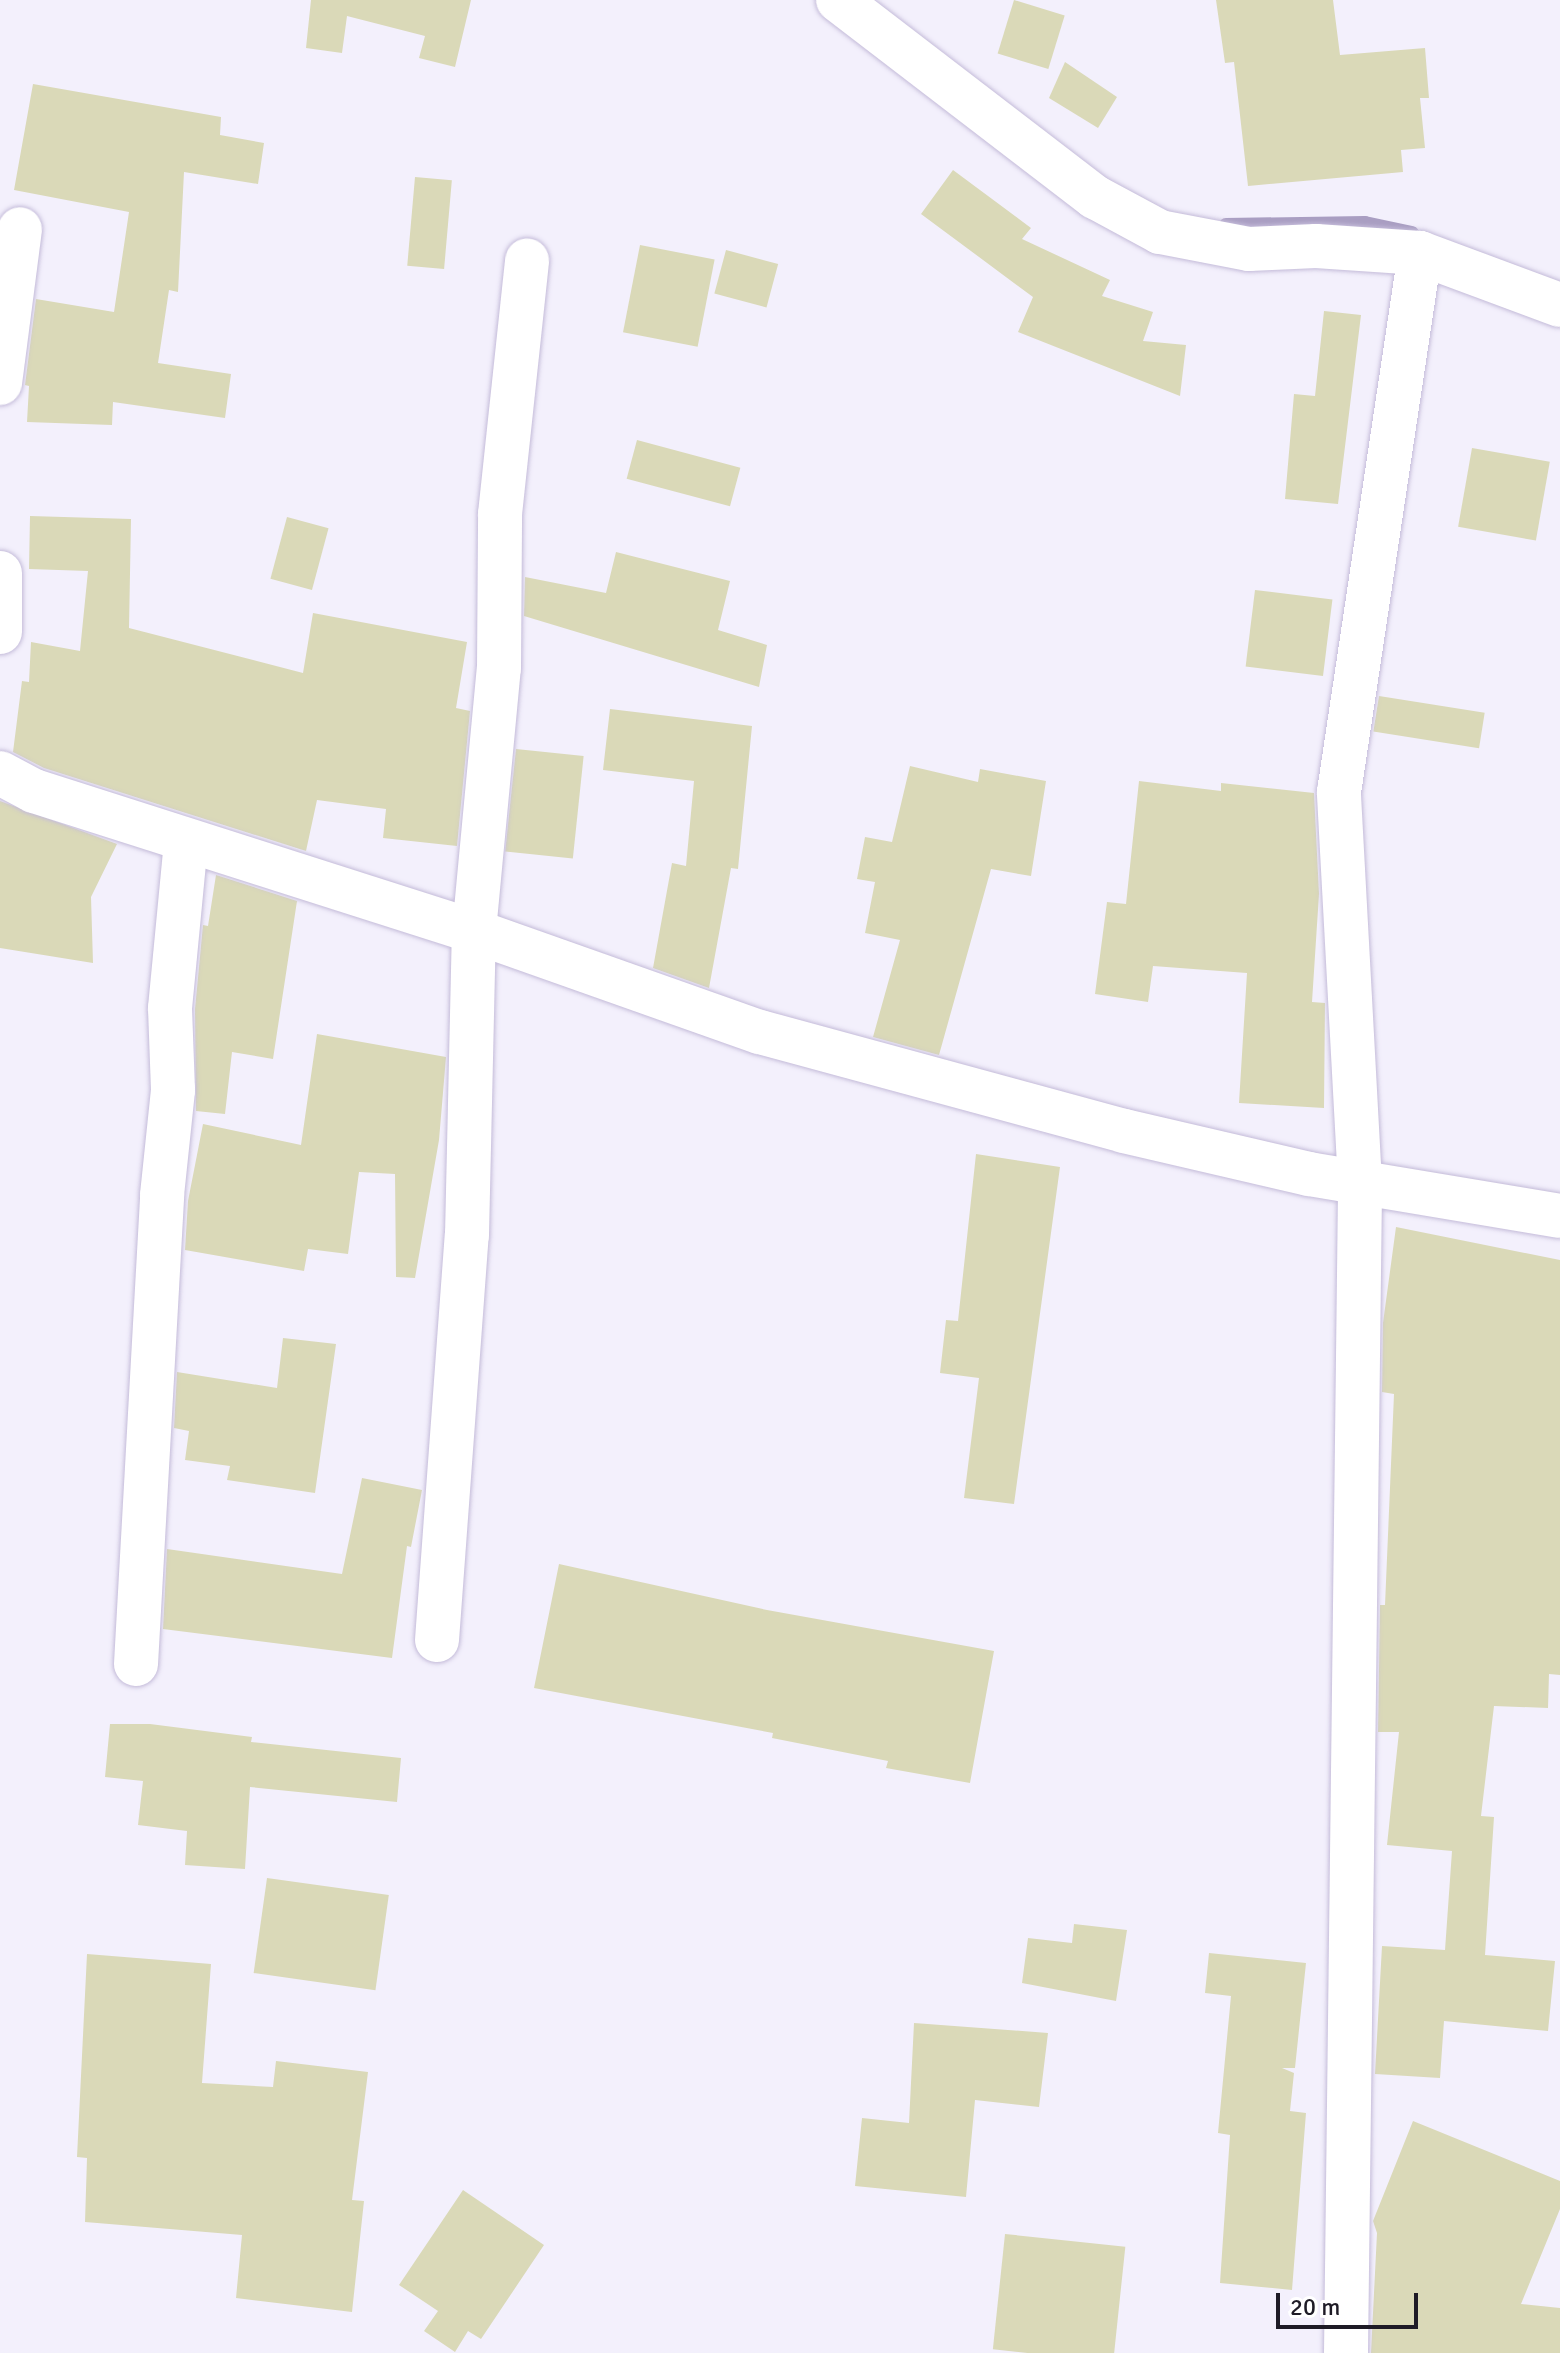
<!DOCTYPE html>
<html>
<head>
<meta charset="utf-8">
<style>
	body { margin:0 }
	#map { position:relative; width:1560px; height:2353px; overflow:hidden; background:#f3f0fc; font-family:Signika,sans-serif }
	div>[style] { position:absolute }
	.stream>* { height:14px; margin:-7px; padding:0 7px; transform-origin:7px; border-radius:7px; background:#a99ec2 }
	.building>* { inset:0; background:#dad9b8; transform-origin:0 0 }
	.roads { filter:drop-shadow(0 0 2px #c4bbd9) drop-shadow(0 0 2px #c4bbd9) }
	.minor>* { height:44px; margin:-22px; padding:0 22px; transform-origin:22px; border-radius:22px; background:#fff }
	span { translate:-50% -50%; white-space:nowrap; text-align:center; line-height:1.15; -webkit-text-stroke:6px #fff; paint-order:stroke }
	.scale { position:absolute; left:1276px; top:2293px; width:142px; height:36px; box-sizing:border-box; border:4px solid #1e1b26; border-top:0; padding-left:10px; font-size:24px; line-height:28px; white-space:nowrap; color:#1e1b26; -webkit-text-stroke:6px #fff; paint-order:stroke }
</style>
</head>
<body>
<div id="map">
	<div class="stream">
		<div style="left:1226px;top:225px;width:139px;rotate:-0.8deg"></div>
		<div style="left:1365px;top:223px;width:48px;rotate:12deg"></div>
	</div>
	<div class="building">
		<div style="clip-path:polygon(311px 0,471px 0,455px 67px,419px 58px,425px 36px,347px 16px,342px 53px,306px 48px)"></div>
		<div style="left:1014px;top:0;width:53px;height:56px;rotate:17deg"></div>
		<div style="clip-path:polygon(1216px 0,1333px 0,1340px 55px,1425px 48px,1429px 98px,1420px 98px,1425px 148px,1401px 150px,1403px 172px,1248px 186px,1234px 62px,1225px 63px)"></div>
		<div style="clip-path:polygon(1065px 62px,1117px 97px,1098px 128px,1049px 98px)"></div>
		<div style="clip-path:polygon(33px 84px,221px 117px,220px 135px,264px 143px,258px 184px,184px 172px,178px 292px,169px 290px,158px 363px,231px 374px,225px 418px,113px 402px,112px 425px,27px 422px,29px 386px,25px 385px,36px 299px,114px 312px,129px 212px,14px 190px)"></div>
		<div style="clip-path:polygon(953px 170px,1031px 228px,1022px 239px,1110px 280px,1102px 296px,1153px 312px,1143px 341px,1186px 345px,1180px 396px,1018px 332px,1033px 297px,921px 214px)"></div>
		<div style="left:415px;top:177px;width:37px;height:89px;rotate:5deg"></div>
		<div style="left:640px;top:245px;width:76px;height:89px;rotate:11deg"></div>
		<div style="left:726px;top:250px;width:54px;height:45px;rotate:15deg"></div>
		<div style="clip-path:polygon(1324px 311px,1361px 315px,1338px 504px,1285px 499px,1294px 394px,1315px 396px)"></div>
		<div style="left:637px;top:440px;width:107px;height:40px;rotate:15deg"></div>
		<div style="left:1472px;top:448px;width:79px;height:80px;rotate:10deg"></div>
		<div style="clip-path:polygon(30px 516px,131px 519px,129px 628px,303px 673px,313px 613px,467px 642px,456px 708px,470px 711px,457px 846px,383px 838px,386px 809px,317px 800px,306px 851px,44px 768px,13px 752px,22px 681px,29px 682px,31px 642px,80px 651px,88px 571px,29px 569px)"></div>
		<div style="left:287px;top:517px;width:43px;height:64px;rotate:15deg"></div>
		<div style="clip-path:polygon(616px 552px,730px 581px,718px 630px,767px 645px,759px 687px,524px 616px,525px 577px,606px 593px)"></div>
		<div style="left:1255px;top:590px;width:78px;height:77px;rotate:7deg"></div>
		<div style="left:1379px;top:696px;width:107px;height:36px;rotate:9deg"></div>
		<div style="clip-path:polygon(610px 709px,752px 726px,738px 869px,731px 868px,709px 988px,653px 968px,672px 863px,686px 866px,694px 781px,603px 770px)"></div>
		<div style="left:516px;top:749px;width:68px;height:103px;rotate:6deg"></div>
		<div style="clip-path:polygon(910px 766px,978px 782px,980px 769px,1046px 781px,1031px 876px,991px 869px,939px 1055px,873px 1037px,900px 940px,865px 933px,875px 882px,857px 879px,865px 837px,892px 842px)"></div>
		<div style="clip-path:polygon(1139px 781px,1221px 791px,1221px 783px,1314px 793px,1319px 894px,1312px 1002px,1325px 1003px,1324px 1108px,1239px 1103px,1247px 973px,1153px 966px,1148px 1002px,1095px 994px,1107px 902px,1126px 904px)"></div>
		<div style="clip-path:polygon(0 801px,117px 844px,91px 897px,93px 963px,0 948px)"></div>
		<div style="clip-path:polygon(216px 875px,297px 901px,273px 1059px,232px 1052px,225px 1114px,196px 1111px,195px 1009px,203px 925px,208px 926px)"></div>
		<div style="clip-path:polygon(317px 1034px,446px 1057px,439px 1140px,415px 1278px,396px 1277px,395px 1174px,359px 1172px,348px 1254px,308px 1249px,304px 1271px,185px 1250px,188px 1201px,203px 1124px,301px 1145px)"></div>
		<div style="clip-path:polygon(976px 1154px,1060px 1167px,1014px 1504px,964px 1498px,979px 1378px,940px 1373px,946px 1320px,958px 1321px)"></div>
		<div style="clip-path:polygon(1396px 1227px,1560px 1260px,1560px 1675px,1549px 1674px,1548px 1708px,1494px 1706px,1481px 1816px,1494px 1817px,1485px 1955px,1555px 1961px,1548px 2031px,1444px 2021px,1440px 2078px,1375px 2074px,1382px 1946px,1445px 1950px,1452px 1851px,1387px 1845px,1399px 1732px,1378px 1732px,1380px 1605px,1385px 1605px,1394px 1394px,1382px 1392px,1383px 1323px)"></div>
		<div style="clip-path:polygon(283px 1338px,336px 1344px,315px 1493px,227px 1480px,230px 1466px,185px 1460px,189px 1431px,174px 1428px,177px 1372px,277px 1388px)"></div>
		<div style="clip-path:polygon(362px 1478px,422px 1490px,411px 1547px,407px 1546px,392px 1658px,163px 1629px,167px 1549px,342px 1574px)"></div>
		<div style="clip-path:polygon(559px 1564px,767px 1610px,994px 1651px,970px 1783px,886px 1768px,888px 1761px,772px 1738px,773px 1733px,534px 1688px)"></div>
		<div style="clip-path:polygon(110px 1724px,150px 1724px,252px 1737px,251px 1742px,401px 1758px,397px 1802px,250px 1787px,245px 1869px,185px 1865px,187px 1831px,138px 1825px,143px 1781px,105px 1777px)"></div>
		<div style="left:267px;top:1878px;width:123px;height:96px;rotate:8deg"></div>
		<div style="clip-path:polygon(1074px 1924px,1127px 1930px,1116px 2001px,1022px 1983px,1028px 1938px,1072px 1943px)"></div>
		<div style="clip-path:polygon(1209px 1953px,1306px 1963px,1295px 2068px,1282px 2068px,1294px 2073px,1290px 2111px,1306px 2113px,1292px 2290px,1220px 2283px,1230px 2135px,1218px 2133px,1231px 1996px,1205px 1993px)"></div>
		<div style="clip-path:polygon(87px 1954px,211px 1964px,202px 2083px,273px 2087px,276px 2061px,368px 2072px,352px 2200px,364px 2201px,352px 2312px,236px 2298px,242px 2235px,85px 2222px,87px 2158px,77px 2157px)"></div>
		<div style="clip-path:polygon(914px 2023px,1048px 2033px,1039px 2107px,975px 2100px,966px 2197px,855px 2186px,862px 2118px,909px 2123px)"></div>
		<div style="clip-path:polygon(1413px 2121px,1560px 2181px,1560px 2209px,1521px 2304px,1560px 2308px,1560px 2353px,1371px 2353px,1377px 2233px,1373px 2221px)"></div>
		<div style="clip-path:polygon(463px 2190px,544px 2245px,481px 2339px,468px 2331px,455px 2352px,424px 2331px,438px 2311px,399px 2285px)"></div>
		<div style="left:1005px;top:2234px;width:121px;height:116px;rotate:6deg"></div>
	</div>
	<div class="roads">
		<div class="minor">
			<div style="left:838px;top:0;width:324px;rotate:37.5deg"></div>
			<div style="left:1095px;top:197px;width:74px;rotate:28.3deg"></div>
			<div style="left:1160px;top:232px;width:91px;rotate:10.8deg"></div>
			<div style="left:1249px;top:249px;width:67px;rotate:-2.6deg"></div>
			<div style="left:1316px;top:246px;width:104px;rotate:3.9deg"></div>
			<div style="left:1420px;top:253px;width:149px;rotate:20.4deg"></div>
			<div style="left:0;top:383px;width:155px;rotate:-82.6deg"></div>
			<div style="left:0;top:573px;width:59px;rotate:90deg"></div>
			<div style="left:0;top:773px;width:38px;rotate:28deg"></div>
			<div style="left:34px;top:791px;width:462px;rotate:17.7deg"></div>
			<div style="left:474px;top:931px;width:303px;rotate:19.5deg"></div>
			<div style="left:760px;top:1032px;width:377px;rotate:15.2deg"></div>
			<div style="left:1124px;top:1131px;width:190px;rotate:13.1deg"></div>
			<div style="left:1309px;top:1174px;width:254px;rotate:9.5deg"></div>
			<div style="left:437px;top:1640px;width:406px;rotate:-85.8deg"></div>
			<div style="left:467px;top:1235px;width:304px;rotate:-88.7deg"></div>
			<div style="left:474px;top:931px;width:264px;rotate:-84.6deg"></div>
			<div style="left:499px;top:668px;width:154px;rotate:-89.6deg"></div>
			<div style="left:500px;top:514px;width:255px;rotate:-83.9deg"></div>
			<div style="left:136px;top:1664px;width:470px;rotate:-86.8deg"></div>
			<div style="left:162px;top:1195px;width:106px;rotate:-84deg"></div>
			<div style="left:173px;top:1090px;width:82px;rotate:-92.1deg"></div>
			<div style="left:170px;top:1008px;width:168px;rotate:-84.5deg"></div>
			<div style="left:1346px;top:2353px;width:1170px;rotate:-89.31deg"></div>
			<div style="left:1360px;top:1183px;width:392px;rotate:-93.1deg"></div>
			<div style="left:1339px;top:792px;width:545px;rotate:-81.45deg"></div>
		</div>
	</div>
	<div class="scale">20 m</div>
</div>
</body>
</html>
